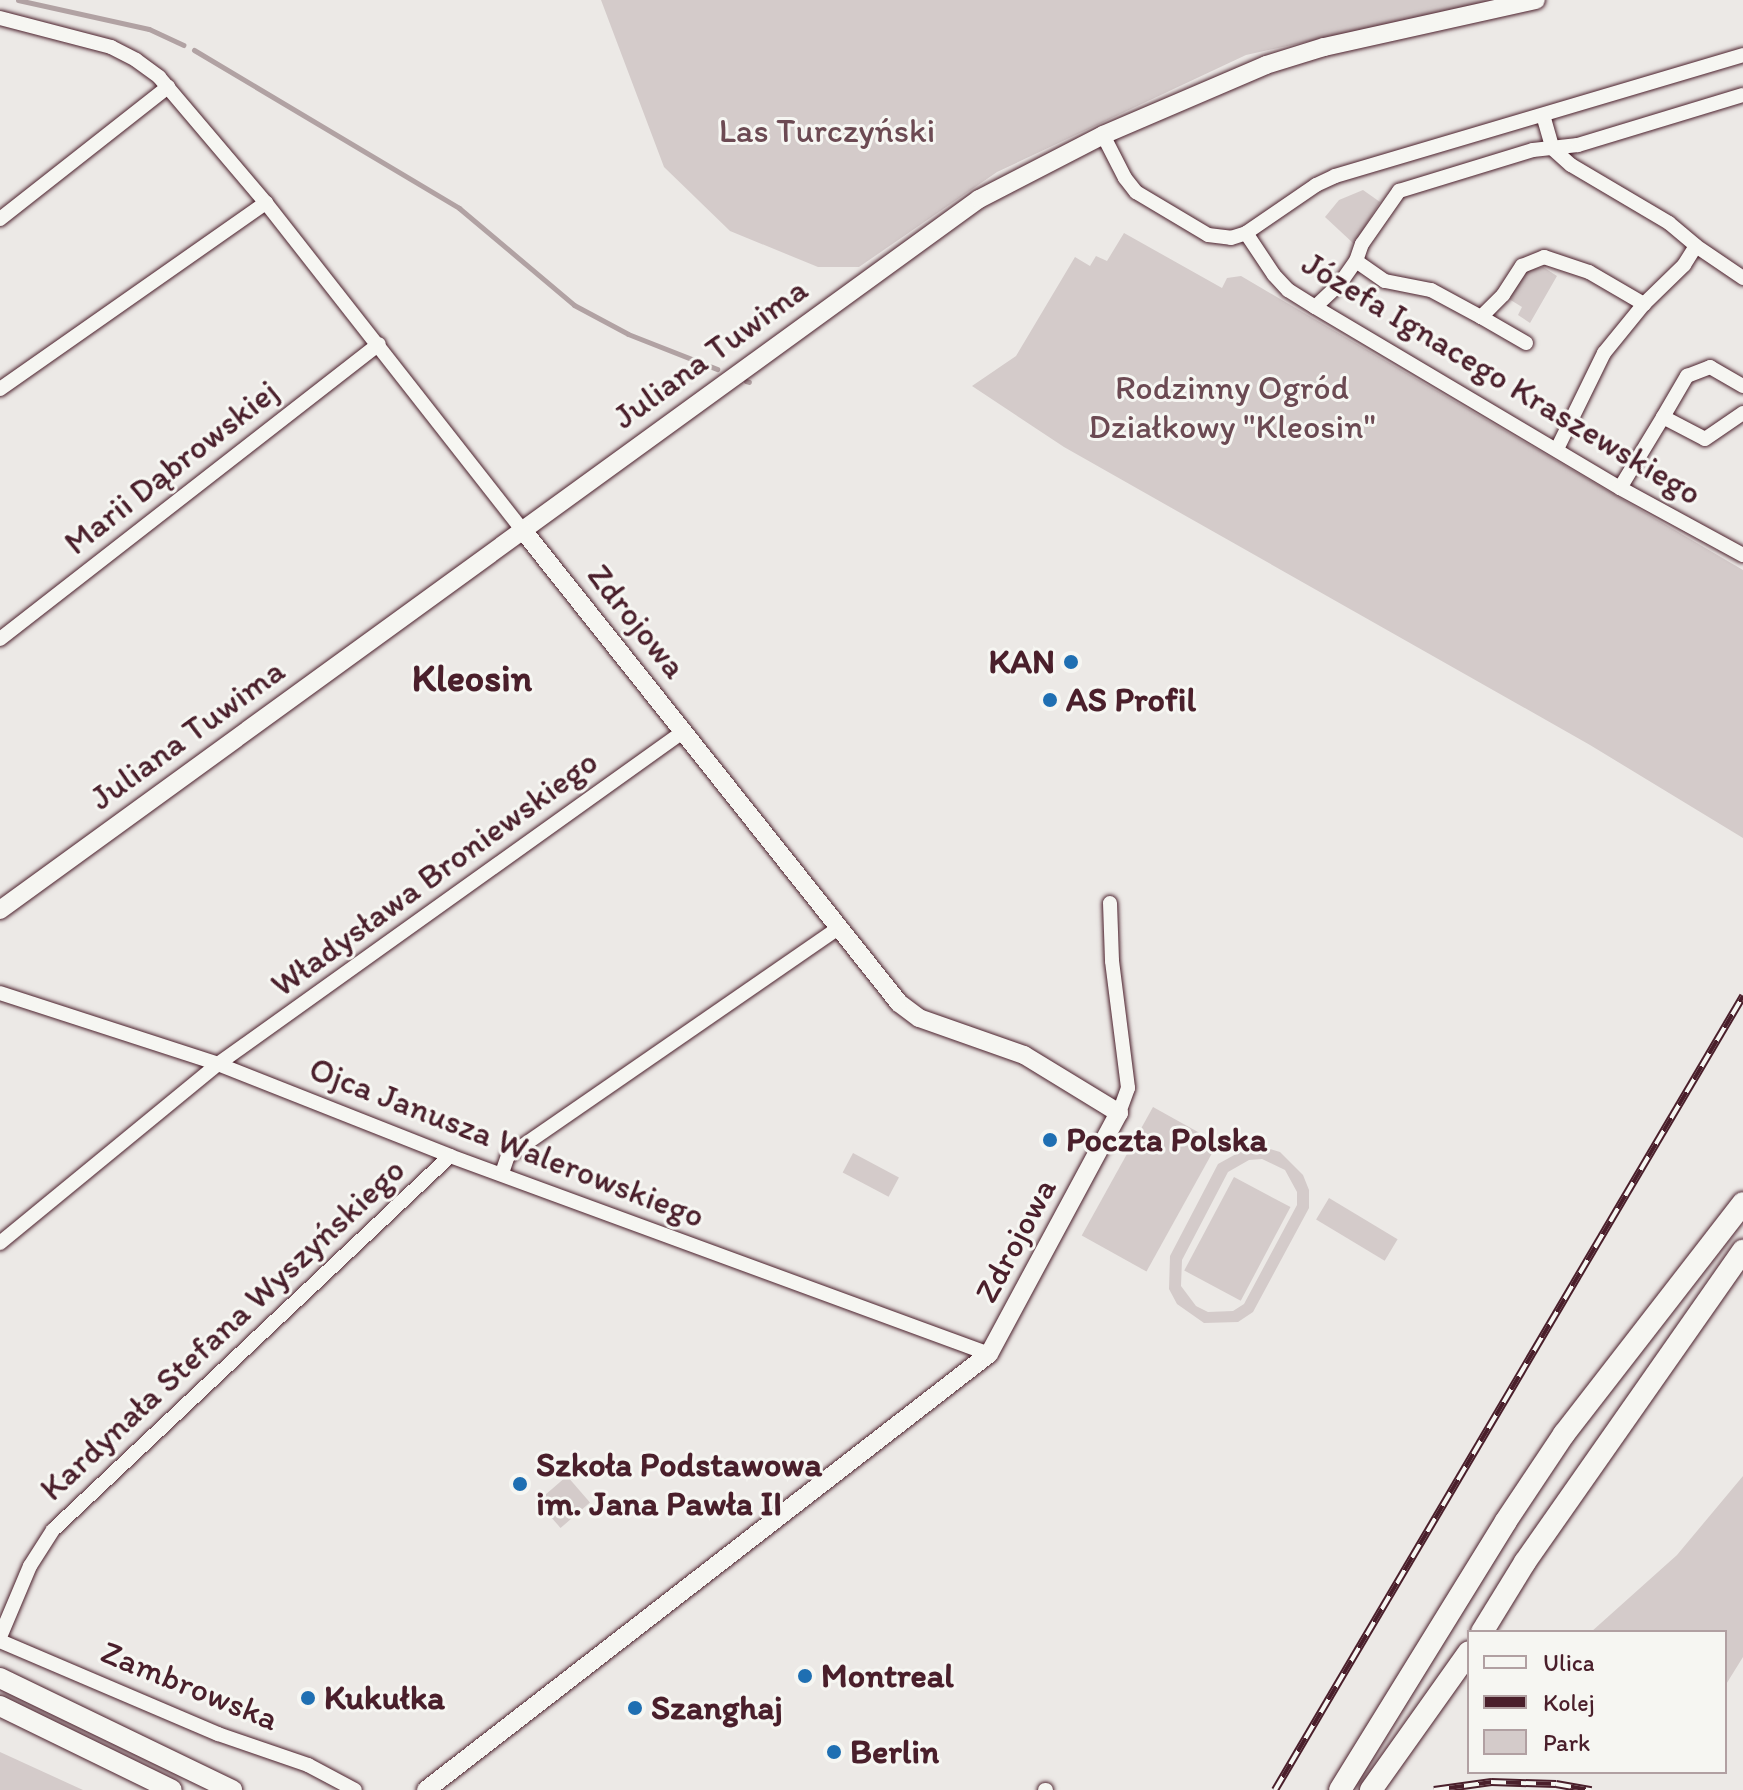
<!DOCTYPE html>
<html>
<head>
<meta charset="utf-8">
<style>
	body { margin:0 }
	#map { position:relative; width:1743px; height:1790px; overflow:hidden; background:#ece9e6; font-family:Itim,sans-serif }
	div>[style] { position:absolute }
	.green>* { inset:0; background:#d4cbca; transform-origin:0 0 }
	.stream>* { height:5px; margin:-2.5px; padding:0 2.5px; transform-origin:2.5px; border-radius:2.5px; background:#b1a2a3 }
	.roads { filter:drop-shadow(0 0 2px #4a1f2b) drop-shadow(0 0 2px #4a1f2b) }
	.minor>* { height:14px; margin:-7px; padding:0 7px; transform-origin:7px; border-radius:7px; background:#f6f6f2 }
	.tertiary>* { height:18px; margin:-9px; padding:0 9px; transform-origin:9px; border-radius:9px; background:#f6f6f2 }
	.secondary>* { height:20px; margin:-10px; padding:0 10px; transform-origin:10px; border-radius:10px; background:#f6f6f2 }
	.primary>* { height:22px; margin:-11px; padding:0 11px; transform-origin:11px; border-radius:11px; background:#f6f6f2 }
	.rail>* { height:8px; margin-top:-4px; transform-origin:0; background:repeating-linear-gradient(90deg,#f6f6f2 0 15px,#4a1f2b 0 30px); box-sizing:border-box; border-block:2px solid #4a1f2b }
	.dots>* { width:22px; height:22px; translate:-50% -50%; box-sizing:border-box; border:4px solid #f6f6f2; border-radius:50% }
	span { translate:-50% -50%; white-space:nowrap; text-align:center; line-height:1.15; -webkit-text-stroke:6px #f6f6f2; paint-order:stroke }
	.park-label { font-size:34px; color:#6c4a53 }
	.street-label { font-size:34px; color:#4a1f2b }
	.poi-label { font-size:34px; color:#4a1f2b; font-weight:700 }
	.right { translate:-100% -50%; text-align:right }
	.left { translate:0 -50%; text-align:left }
	.quarter-label { font-size:38px; color:#4a1f2b; font-weight:700 }
	.legend { position:absolute; left:1467px; top:1630px; width:260px; height:144px; box-sizing:border-box; background:#f6f6f2; border:2px solid #b1a0a2; margin:0; padding:10px 14px; list-style:none; font-size:24px; color:#4a1f2b }
	.legend li { display:flex; align-items:center; gap:16px; height:40px }
	.legend b { width:40px; border:2px solid #b1a0a2 }
</style>
</head>
<body>
<div id="map">
	<div class="green">
		<div style="clip-path:polygon(601px 0,1500px 0,1246px 55px,997px 172px,859px 267px,818px 267px,730px 231px,664px 167px)"></div>
		<div style="clip-path:polygon(1363px 190px,1380px 202px,1354px 244px,1325px 217px,1339px 200px)"></div>
		<div style="clip-path:polygon(1124px 233px,1222px 288px,1227px 278px,1241px 276px,1743px 570px,1743px 838px,1590px 745px,1064px 447px,972px 386px,1016px 356px,1075px 257px,1090px 266px,1096px 256px,1107px 261px)"></div>
		<div style="clip-path:polygon(1543px 267px,1557px 276px,1530px 323px,1518px 315px,1522px 307px,1509px 299px,1526px 271px)"></div>
		<div style="left:1153px;top:1107px;width:74px;height:147px;rotate:29deg"></div>
		<div style="clip-path:polygon(evenodd,1264px 1147px,1280px 1152px,1303px 1175px,1309px 1190px,1309px 1208px,1253px 1312px,1238px 1322px,1204px 1323px,1177px 1304px,1169px 1289px,1170px 1256px,1218px 1164px,1247px 1148px,1264px 1147px,1262px 1159px,1285px 1170px,1297px 1192px,1297px 1205px,1244px 1304px,1233px 1311px,1208px 1312px,1196px 1306px,1181px 1286px,1182px 1260px,1228px 1172px,1249px 1160px,1262px 1159px)"></div>
		<div style="left:853px;top:1153px;width:52px;height:22px;rotate:28deg"></div>
		<div style="left:1234px;top:1177px;width:64px;height:106px;rotate:28deg"></div>
		<div style="left:1329px;top:1198px;width:80px;height:25px;rotate:31deg"></div>
		<div style="left:567px;top:1476px;width:35px;height:39px;rotate:49deg"></div>
		<div style="clip-path:polygon(1743px 1476px,1743px 1657px,1725px 1686px,1725px 1632px,1591px 1632px,1677px 1555px)"></div>
		<div style="clip-path:polygon(0 1752px,83px 1790px,0 1790px)"></div>
	</div>
	<div class="stream">
		<div style="left:18px;top:0;width:134px;rotate:12.5deg"></div>
		<div style="left:149px;top:29px;width:38px;rotate:25deg"></div>
		<div style="left:194px;top:50px;width:309px;rotate:30.8deg"></div>
		<div style="left:459px;top:208px;width:150px;rotate:40.1deg"></div>
		<div style="left:574px;top:305px;width:61px;rotate:28.2deg"></div>
		<div style="left:628px;top:334px;width:96px;rotate:21.5deg"></div>
		<div style="left:746px;top:381px;width:3px;rotate:18deg"></div>
	</div>
	<div class="roads">
		<div class="minor">
			<div style="left:0;top:18px;width:115px;rotate:14.6deg"></div>
			<div style="left:111px;top:47px;width:28px;rotate:27deg"></div>
			<div style="left:136px;top:60px;width:29px;rotate:36deg"></div>
			<div style="left:159px;top:77px;width:165px;rotate:49.7deg"></div>
			<div style="left:266px;top:203px;width:415px;rotate:51.9deg"></div>
			<div style="left:1543px;top:115px;width:35px;rotate:74deg"></div>
			<div style="left:1553px;top:149px;width:24px;rotate:42deg"></div>
			<div style="left:1571px;top:165px;width:114px;rotate:30.6deg"></div>
			<div style="left:1669px;top:223px;width:35px;rotate:40deg"></div>
			<div style="left:1103px;top:135px;width:48px;rotate:62.9deg"></div>
			<div style="left:1125px;top:178px;width:18px;rotate:52deg"></div>
			<div style="left:1136px;top:192px;width:84px;rotate:30.8deg"></div>
			<div style="left:1208px;top:235px;width:23px;rotate:7deg"></div>
			<div style="left:1231px;top:238px;width:16px;rotate:-18deg"></div>
			<div style="left:1246px;top:233px;width:85px;rotate:-34.4deg"></div>
			<div style="left:1316px;top:185px;width:21px;rotate:-25deg"></div>
			<div style="left:1335px;top:176px;width:426px;rotate:-16.5deg"></div>
			<div style="left:0;top:219px;width:214px;rotate:-38.2deg"></div>
			<div style="left:1246px;top:233px;width:50px;rotate:56.3deg"></div>
			<div style="left:1274px;top:275px;width:21px;rotate:47deg"></div>
			<div style="left:1288px;top:290px;width:32px;rotate:32deg"></div>
			<div style="left:1315px;top:307px;width:355px;rotate:30.7deg"></div>
			<div style="left:1620px;top:488px;width:140px;rotate:28.6deg"></div>
			<div style="left:1356px;top:261px;width:35px;rotate:35deg"></div>
			<div style="left:1385px;top:281px;width:47px;rotate:11.1deg"></div>
			<div style="left:1431px;top:290px;width:57px;rotate:28.4deg"></div>
			<div style="left:1481px;top:317px;width:31px;rotate:-45deg"></div>
			<div style="left:1503px;top:295px;width:35px;rotate:-57deg"></div>
			<div style="left:1522px;top:266px;width:24px;rotate:-22deg"></div>
			<div style="left:1544px;top:257px;width:47px;rotate:18.4deg"></div>
			<div style="left:1589px;top:272px;width:64px;rotate:30.2deg"></div>
			<div style="left:1315px;top:307px;width:33px;rotate:-43deg"></div>
			<div style="left:1339px;top:285px;width:29px;rotate:-55deg"></div>
			<div style="left:1356px;top:261px;width:18px;rotate:-71deg"></div>
			<div style="left:1362px;top:244px;width:65px;rotate:-55.1deg"></div>
			<div style="left:1399px;top:191px;width:140px;rotate:-17deg"></div>
			<div style="left:1533px;top:150px;width:45px;rotate:-6.3deg"></div>
			<div style="left:1578px;top:145px;width:172px;rotate:-16.9deg"></div>
			<div style="left:1481px;top:317px;width:52px;rotate:30deg"></div>
			<div style="left:0;top:389px;width:325px;rotate:-35deg"></div>
			<div style="left:1663px;top:417px;width:48px;rotate:-59.7deg"></div>
			<div style="left:1687px;top:376px;width:25px;rotate:-21deg"></div>
			<div style="left:1710px;top:367px;width:38px;rotate:30deg"></div>
			<div style="left:1557px;top:449px;width:107px;rotate:-63.9deg"></div>
			<div style="left:1604px;top:353px;width:63px;rotate:-50.8deg"></div>
			<div style="left:1644px;top:304px;width:56px;rotate:-44.3deg"></div>
			<div style="left:1684px;top:265px;width:22px;rotate:-58deg"></div>
			<div style="left:1696px;top:246px;width:57px;rotate:34.2deg"></div>
			<div style="left:1620px;top:488px;width:83px;rotate:-58.8deg"></div>
			<div style="left:1663px;top:417px;width:47px;rotate:27.6deg"></div>
			<div style="left:1705px;top:439px;width:46px;rotate:-34.4deg"></div>
			<div style="left:0;top:639px;width:480px;rotate:-37.9deg"></div>
			<div style="left:1110px;top:903px;width:58px;rotate:88deg"></div>
			<div style="left:1112px;top:961px;width:128px;rotate:82.8deg"></div>
			<div style="left:1128px;top:1088px;width:27px;rotate:110deg"></div>
			<div style="left:0;top:993px;width:229px;rotate:18deg"></div>
			<div style="left:218px;top:1064px;width:250px;rotate:21.6deg"></div>
			<div style="left:450px;top:1156px;width:574px;rotate:20.17deg"></div>
			<div style="left:502px;top:1173px;width:18px;rotate:-71deg"></div>
			<div style="left:508px;top:1156px;width:401px;rotate:-34.6deg"></div>
			<div style="left:0;top:1243px;width:282px;rotate:-39.4deg"></div>
			<div style="left:218px;top:1064px;width:573px;rotate:-35.55deg"></div>
			<div style="left:0;top:1637px;width:77px;rotate:-67.1deg"></div>
			<div style="left:30px;top:1566px;width:43px;rotate:-57.4deg"></div>
			<div style="left:53px;top:1530px;width:545px;rotate:-43.29deg"></div>
			<div style="left:0;top:1641px;width:237px;rotate:23.1deg"></div>
			<div style="left:218px;top:1734px;width:95px;rotate:19deg"></div>
			<div style="left:308px;top:1765px;width:53px;rotate:28deg"></div>
			<div style="left:1045px;top:1790px;width:1px"></div>
		</div>
		<div class="tertiary">
			<div style="left:0;top:910px;width:1210px;rotate:-35.99deg"></div>
			<div style="left:979px;top:199px;width:140px;rotate:-27.3deg"></div>
			<div style="left:1103px;top:135px;width:177px;rotate:-23.2deg"></div>
			<div style="left:1266px;top:65px;width:61px;rotate:-17.2deg"></div>
			<div style="left:1324px;top:47px;width:217px;rotate:-12.5deg"></div>
			<div style="left:426px;top:1790px;width:712px;rotate:-37.76deg"></div>
			<div style="left:989px;top:1354px;width:274px;rotate:-61.7deg"></div>
			<div style="left:1119px;top:1113px;width:111px;rotate:-148.6deg"></div>
			<div style="left:1024px;top:1055px;width:111px;rotate:-160.6deg"></div>
			<div style="left:919px;top:1018px;width:25px;rotate:-143deg"></div>
			<div style="left:899px;top:1003px;width:606px;rotate:-128.5deg"></div>
		</div>
		<div class="secondary">
			<div style="left:0;top:1678px;width:258px;rotate:25.8deg"></div>
			<div style="left:0;top:1706px;width:191px;rotate:26deg"></div>
		</div>
		<div class="primary">
			<div style="left:1482px;top:1632px;width:82px;rotate:-58.4deg"></div>
			<div style="left:1525px;top:1562px;width:380px;rotate:-55deg"></div>
			<div style="left:1340px;top:1790px;width:316px;rotate:-58.3deg"></div>
			<div style="left:1506px;top:1521px;width:105px;rotate:-56.3deg"></div>
			<div style="left:1564px;top:1434px;width:292px;rotate:-52.2deg"></div>
			<div style="left:1371px;top:1790px;width:169px;rotate:-54.6deg"></div>
		</div>
	</div>
	<div class="rail">
		<div style="left:1275px;top:1790px;width:922px;rotate:-59.48deg"></div>
		<div style="left:1434px;top:1790px;width:58px;rotate:-8deg"></div>
		<div style="left:1491px;top:1782px;width:65px;rotate:1.8deg"></div>
		<div style="left:1556px;top:1784px;width:36px;rotate:10deg"></div>
	</div>
	<div class="dots">
		<div style="left:1071px;top:662px;background:#1f6fb2"></div>
		<div style="left:1050px;top:700px;background:#1f6fb2"></div>
		<div style="left:1050px;top:1140px;background:#1f6fb2"></div>
		<div style="left:520px;top:1484px;background:#1f6fb2"></div>
		<div style="left:805px;top:1676px;background:#1f6fb2"></div>
		<div style="left:308px;top:1698px;background:#1f6fb2"></div>
		<div style="left:635px;top:1708px;background:#1f6fb2"></div>
		<div style="left:834px;top:1752px;background:#1f6fb2"></div>
	</div>
	<div class="park-label">
		<span style="left:827px;top:131px">Las Turczyński</span>
		<span style="left:1232px;top:407px">Rodzinny Ogród<br>Działkowy "Kleosin"</span>
	</div>
	<div class="street-label">
		<span style="left:710px;top:353px;rotate:-36deg">Juliana Tuwima</span>
		<span style="left:1502px;top:378px;rotate:31deg">Józefa Ignacego Kraszewskiego</span>
		<span style="left:171px;top:467px;rotate:-38deg">Marii Dąbrowskiej</span>
		<span style="left:637px;top:621px;rotate:51deg">Zdrojowa</span>
		<span style="left:187px;top:734px;rotate:-36deg">Juliana Tuwima</span>
		<span style="left:434px;top:873px;rotate:-36deg">Władysława Broniewskiego</span>
		<span style="left:507px;top:1142px;rotate:21deg">Ojca Janusza Walerowskiego</span>
		<span style="left:1015px;top:1240px;rotate:-62deg">Zdrojowa</span>
		<span style="left:222px;top:1329px;rotate:-43deg">Kardynała Stefana Wyszyńskiego</span>
		<span style="left:190px;top:1685px;rotate:22deg">Zambrowska</span>
	</div>
	<div class="poi-label">
		<span class="right" style="left:1055px;top:662px">KAN</span>
		<span class="left" style="left:1066px;top:700px">AS Profil</span>
		<span class="left" style="left:1066px;top:1140px">Poczta Polska</span>
		<span class="left" style="left:536px;top:1484px">Szkoła Podstawowa<br>im. Jana Pawła II</span>
		<span class="left" style="left:821px;top:1676px">Montreal</span>
		<span class="left" style="left:324px;top:1698px">Kukułka</span>
		<span class="left" style="left:651px;top:1708px">Szanghaj</span>
		<span class="left" style="left:850px;top:1752px">Berlin</span>
	</div>
	<div class="quarter-label">
		<span style="left:472px;top:679px">Kleosin</span>
	</div>
	<ul class="legend">
	<li><b style="height:10px;background:#f6f6f2"></b>Ulica</li>
	<li><b style="height:10px;background:#4a1f2b"></b>Kolej</li>
	<li><b style="height:22px;background:#d4cbca"></b>Park</li>
	</ul>
</div>
</body>
</html>
